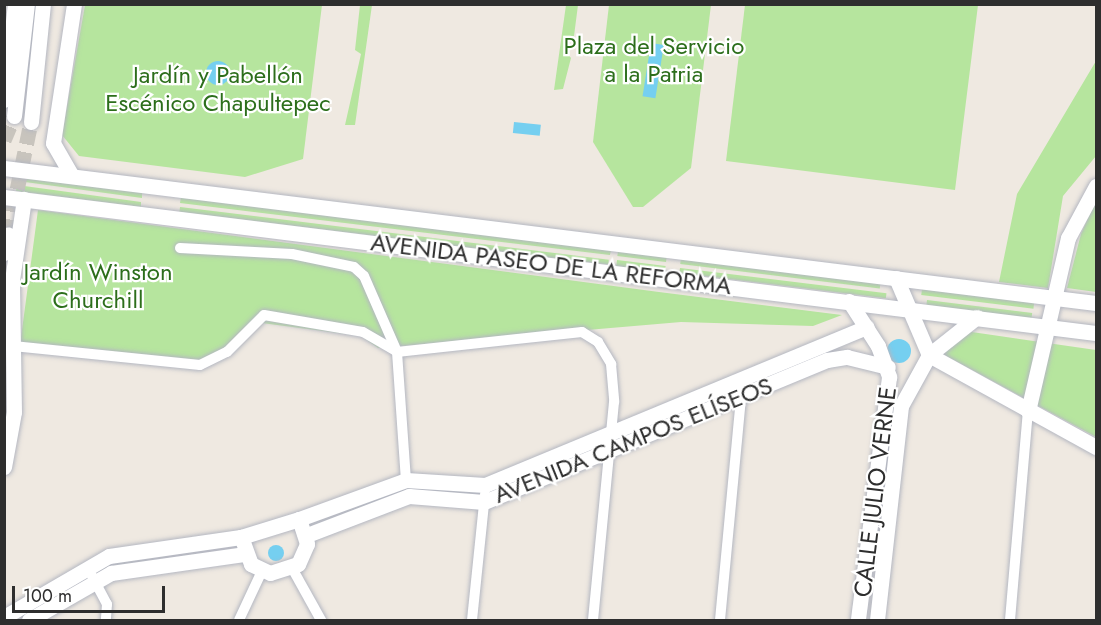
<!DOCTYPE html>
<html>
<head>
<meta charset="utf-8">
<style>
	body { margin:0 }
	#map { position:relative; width:1101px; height:625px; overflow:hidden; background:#efe9e1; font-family:Jost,sans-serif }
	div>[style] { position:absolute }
	.green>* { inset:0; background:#b6e59e; transform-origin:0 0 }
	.water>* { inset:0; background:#75cff0; transform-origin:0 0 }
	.round { border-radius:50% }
	.secondary-tunnel>* { height:15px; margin-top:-7.5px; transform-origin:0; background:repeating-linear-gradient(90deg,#c8c4bd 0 15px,transparent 0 23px) }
	.roads { filter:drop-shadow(0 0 2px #b4b7c1) drop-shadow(0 0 2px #b4b7c1) }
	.street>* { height:10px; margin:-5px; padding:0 5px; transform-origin:5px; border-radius:5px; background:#fff }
	.secondary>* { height:15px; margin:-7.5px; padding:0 7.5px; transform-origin:7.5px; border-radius:7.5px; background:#fff }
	span { translate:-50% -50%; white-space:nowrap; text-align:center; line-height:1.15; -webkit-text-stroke:4.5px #fff; paint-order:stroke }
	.park-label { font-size:24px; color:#2c6e1b }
	.street-label { font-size:24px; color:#2e2e2e }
	.frame { position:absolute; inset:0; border:6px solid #2e2e2e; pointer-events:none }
	.scale { position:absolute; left:12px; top:586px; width:153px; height:27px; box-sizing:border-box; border:3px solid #2e2e2e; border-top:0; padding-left:8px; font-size:18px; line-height:21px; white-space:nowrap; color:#2e2e2e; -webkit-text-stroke:4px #fff; paint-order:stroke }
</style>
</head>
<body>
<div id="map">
	<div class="green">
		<div style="clip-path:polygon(85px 5px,322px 5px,303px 159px,245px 177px,79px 156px,62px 135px)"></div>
		<div style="clip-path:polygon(360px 5px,372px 5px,355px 125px,345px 125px,361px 54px,355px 50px)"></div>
		<div style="clip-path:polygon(566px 5px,578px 5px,574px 36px,566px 36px,564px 49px,571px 58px,563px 89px,554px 90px)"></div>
		<div style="clip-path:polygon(609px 5px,711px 5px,691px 168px,643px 207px,633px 207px,593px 142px)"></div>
		<div style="clip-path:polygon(745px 5px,978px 5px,955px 190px,726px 161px)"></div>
		<div style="clip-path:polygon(1096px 61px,1096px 156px,1063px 196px,1048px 288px,999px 282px,1017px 194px)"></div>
		<div style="clip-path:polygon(19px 176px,142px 192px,142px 198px,18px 181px)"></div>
		<div style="clip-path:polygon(17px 185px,141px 202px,141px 207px,16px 191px)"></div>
		<div style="clip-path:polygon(181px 197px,611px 250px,610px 255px,180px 203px)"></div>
		<div style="clip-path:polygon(1096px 200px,1096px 292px,1067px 288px,1081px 234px)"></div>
		<div style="left:180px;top:207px;width:432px;height:5px;rotate:7deg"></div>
		<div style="clip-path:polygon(38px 210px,659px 292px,842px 315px,813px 326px,681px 322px,378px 348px,361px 336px,262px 323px,200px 364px,20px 345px)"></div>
		<div style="left:618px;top:251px;width:49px;height:5px;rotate:7deg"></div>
		<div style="left:681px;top:258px;width:201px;height:6px;rotate:7deg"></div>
		<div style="left:617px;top:260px;width:49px;height:6px;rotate:7deg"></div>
		<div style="left:680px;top:268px;width:208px;height:5px;rotate:7deg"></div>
		<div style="left:922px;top:289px;width:113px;height:6px;rotate:7deg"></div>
		<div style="left:927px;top:300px;width:106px;height:6px;rotate:7deg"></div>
		<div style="clip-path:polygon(965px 331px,1096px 350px,1096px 437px,939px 352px)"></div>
	</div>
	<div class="water">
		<div style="left:651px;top:43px;width:13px;height:54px;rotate:9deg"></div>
		<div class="round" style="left:206px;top:61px;width:24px;height:24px"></div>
		<div style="left:514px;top:122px;width:27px;height:11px;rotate:6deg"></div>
		<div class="round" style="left:887px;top:339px;width:24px;height:24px"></div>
		<div class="round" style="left:268px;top:545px;width:16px;height:16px"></div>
	</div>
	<div class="secondary-tunnel">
		<div style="left:4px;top:140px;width:26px;rotate:-67deg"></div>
		<div style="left:8px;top:234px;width:114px;rotate:-78.4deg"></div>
	</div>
	<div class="roads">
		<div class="street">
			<div style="left:180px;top:248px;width:112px;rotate:3.1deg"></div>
			<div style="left:292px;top:254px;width:63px;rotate:11.8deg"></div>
			<div style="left:354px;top:267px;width:13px;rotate:42deg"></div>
			<div style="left:364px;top:276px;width:83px;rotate:66.5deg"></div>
			<div style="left:397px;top:352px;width:128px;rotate:86deg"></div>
			<div style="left:13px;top:346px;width:188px;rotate:5.8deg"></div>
			<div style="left:200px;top:365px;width:30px;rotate:-26deg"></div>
			<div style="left:227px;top:352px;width:52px;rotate:-45deg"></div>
			<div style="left:264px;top:315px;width:100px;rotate:9.7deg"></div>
			<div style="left:363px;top:332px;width:39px;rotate:30deg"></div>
			<div style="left:397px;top:352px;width:186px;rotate:-6.2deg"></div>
			<div style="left:582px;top:332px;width:19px;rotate:32deg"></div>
			<div style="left:598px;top:342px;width:26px;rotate:59deg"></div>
			<div style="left:611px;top:364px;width:38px;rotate:85deg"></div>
			<div style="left:614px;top:402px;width:219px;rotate:95.5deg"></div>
			<div style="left:292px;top:568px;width:60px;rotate:60.9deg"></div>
			<div style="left:92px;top:576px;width:32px;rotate:62deg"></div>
			<div style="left:107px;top:604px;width:16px;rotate:94deg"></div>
			<div style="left:239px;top:620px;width:54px;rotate:-64.9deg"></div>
			<div style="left:472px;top:620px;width:126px;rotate:-84.1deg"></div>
			<div style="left:720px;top:620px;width:232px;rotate:-84.6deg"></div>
			<div style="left:1010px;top:620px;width:210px;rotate:-85.1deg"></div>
		</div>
		<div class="secondary">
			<div style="left:4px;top:100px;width:97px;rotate:-83.5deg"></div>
			<div style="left:14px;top:116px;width:113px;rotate:-83.4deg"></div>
			<div style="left:31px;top:122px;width:119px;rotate:-84.2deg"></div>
			<div style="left:4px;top:168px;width:1100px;rotate:7.05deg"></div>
			<div style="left:72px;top:176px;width:38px;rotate:-120deg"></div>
			<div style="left:53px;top:143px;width:141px;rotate:-81.4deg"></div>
			<div style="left:4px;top:197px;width:1100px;rotate:7.1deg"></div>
			<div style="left:4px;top:253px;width:19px;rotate:-78deg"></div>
			<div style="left:896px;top:278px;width:84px;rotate:66.8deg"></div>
			<div style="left:849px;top:301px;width:54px;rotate:57.2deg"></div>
			<div style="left:878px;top:346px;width:33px;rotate:70deg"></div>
			<div style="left:889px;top:377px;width:245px;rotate:97.3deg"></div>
			<div style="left:929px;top:355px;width:191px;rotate:28.9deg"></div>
			<div style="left:1028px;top:411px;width:178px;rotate:-77deg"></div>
			<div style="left:1068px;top:238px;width:59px;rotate:-61.7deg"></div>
			<div style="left:4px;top:467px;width:56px;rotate:-79.7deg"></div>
			<div style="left:14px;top:412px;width:132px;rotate:-90.9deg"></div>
			<div style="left:12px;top:280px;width:82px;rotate:-81.6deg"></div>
			<div style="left:299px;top:519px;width:114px;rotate:-20deg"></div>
			<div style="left:406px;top:480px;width:79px;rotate:3.6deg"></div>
			<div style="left:485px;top:485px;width:413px;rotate:-22.5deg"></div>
			<div style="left:299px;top:519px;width:26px;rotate:72deg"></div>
			<div style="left:307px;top:544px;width:22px;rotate:114deg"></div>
			<div style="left:298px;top:564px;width:29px;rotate:162deg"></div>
			<div style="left:270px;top:573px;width:21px;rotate:-155deg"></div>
			<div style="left:251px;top:564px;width:29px;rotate:-110deg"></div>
			<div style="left:241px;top:537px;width:61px;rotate:-17.2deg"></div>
			<div style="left:307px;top:535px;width:109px;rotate:-20.9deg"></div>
			<div style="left:409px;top:496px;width:75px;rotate:4.6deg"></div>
			<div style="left:484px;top:502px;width:371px;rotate:-22.5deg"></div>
			<div style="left:827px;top:360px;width:20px;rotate:-9deg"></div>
			<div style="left:847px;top:357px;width:42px;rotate:13.7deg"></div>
			<div style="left:4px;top:617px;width:121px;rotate:-30.2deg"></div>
			<div style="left:109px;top:556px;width:133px;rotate:-8.2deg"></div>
			<div style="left:29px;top:620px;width:95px;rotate:-29.8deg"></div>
			<div style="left:111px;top:573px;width:134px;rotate:-8.1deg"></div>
			<div style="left:877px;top:620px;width:215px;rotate:-83.6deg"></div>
			<div style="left:901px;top:406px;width:58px;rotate:-61.2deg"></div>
			<div style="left:929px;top:355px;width:61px;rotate:-38.4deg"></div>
		</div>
	</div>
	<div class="park-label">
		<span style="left:654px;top:60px">Plaza del Servicio<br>a la Patria</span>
		<span style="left:218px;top:89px">Jardín y Pabellón<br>Escénico Chapultepec</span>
		<span style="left:98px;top:286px">Jardín Winston<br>Churchill</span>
	</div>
	<div class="street-label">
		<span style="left:551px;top:264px;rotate:7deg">AVENIDA PASEO DE LA REFORMA</span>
		<span style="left:633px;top:440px;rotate:-22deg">AVENIDA CAMPOS ELÍSEOS</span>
		<span style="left:875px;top:492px;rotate:-83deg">CALLE JULIO VERNE</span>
	</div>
	<div class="frame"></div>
	<div class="scale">100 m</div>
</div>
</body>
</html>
